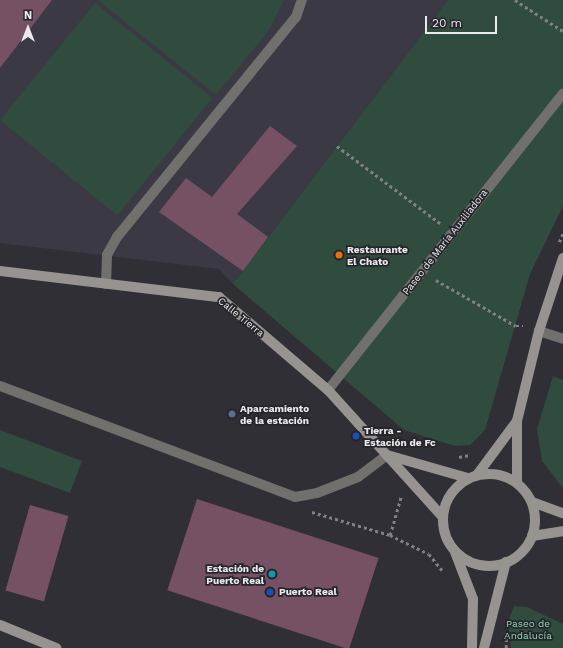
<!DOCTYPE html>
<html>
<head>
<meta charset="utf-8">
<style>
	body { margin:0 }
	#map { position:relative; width:563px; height:648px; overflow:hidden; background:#302f35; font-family:"Work Sans",sans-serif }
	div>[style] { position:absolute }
	.built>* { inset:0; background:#3b3a44 }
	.green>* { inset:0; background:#2f4c3f; transform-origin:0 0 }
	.building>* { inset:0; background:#765164; transform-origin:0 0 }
	.path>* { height:2.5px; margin-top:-1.25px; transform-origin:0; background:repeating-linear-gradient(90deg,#808085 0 3px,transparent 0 6px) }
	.street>* { height:10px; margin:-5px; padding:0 5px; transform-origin:5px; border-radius:5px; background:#72706d }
	.secondary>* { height:10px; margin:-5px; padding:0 5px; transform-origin:5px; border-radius:5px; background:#969390 }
	.secondary>.ring { margin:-5px; padding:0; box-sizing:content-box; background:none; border:10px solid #969390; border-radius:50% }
	.dots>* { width:11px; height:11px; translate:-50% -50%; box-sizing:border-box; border:2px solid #26252b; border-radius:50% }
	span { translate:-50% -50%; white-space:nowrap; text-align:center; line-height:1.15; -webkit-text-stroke:3.5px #26252b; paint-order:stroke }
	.street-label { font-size:10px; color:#eaeaed }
	.poi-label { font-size:10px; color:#eaeaed; font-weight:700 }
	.left { translate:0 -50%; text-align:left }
	.right { translate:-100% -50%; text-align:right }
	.park-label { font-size:10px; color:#8cd5b4 }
	.north { position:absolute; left:8px; top:8px; width:40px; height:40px; -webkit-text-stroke:3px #26252b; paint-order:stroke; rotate:0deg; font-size:11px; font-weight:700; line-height:16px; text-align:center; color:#eaeaed }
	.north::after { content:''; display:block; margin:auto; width:14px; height:18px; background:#eaeaed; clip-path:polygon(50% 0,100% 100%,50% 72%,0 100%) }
	.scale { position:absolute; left:425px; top:16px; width:72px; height:18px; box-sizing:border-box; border:2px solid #eaeaed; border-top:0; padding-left:5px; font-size:12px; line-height:14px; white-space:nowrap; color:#eaeaed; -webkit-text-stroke:3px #26252b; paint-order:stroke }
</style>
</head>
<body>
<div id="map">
	<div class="built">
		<div style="clip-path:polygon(0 0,448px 0,233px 284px,219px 269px,0 243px)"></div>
	</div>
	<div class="green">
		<div style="clip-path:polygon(98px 0,284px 0,269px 30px,216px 95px)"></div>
		<div style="clip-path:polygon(448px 0,563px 0,563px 206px,530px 274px,485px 430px,470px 445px,455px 446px,404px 430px,233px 284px)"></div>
		<div style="left:95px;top:3px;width:151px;height:151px;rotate:39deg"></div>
		<div style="clip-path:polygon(553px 376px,563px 380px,563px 488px,542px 461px,537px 429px)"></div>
		<div style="clip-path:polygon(0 430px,82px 461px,70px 493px,0 467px)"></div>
		<div style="clip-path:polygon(514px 606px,527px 607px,563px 624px,563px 648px,511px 648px,508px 622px)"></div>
	</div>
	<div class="building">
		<div style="clip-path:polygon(0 0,52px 0,0 68px)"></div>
		<div style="clip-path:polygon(270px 126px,297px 146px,237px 214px,268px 237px,243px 271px,159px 212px,186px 178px,212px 197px)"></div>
		<div style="left:197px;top:499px;width:191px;height:96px;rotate:18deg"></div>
		<div style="left:30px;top:505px;width:40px;height:89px;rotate:16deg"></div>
	</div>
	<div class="path">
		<div style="left:515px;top:0;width:57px;rotate:32.9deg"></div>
		<div style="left:337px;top:146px;width:129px;rotate:36.8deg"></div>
		<div style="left:559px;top:242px;width:10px;rotate:-66deg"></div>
		<div style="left:436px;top:280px;width:92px;rotate:29.9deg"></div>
		<div style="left:516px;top:326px;width:7px"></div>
		<div style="left:459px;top:457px;width:11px;rotate:-10deg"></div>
		<div style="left:312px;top:512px;width:81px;rotate:16.4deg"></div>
		<div style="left:390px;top:535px;width:43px;rotate:26deg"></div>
		<div style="left:429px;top:554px;width:21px;rotate:51deg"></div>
		<div style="left:390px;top:535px;width:40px;rotate:-74deg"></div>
		<div style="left:506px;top:648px;width:15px;rotate:-90deg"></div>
	</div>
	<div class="street">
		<div style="left:106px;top:284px;width:29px;rotate:-88deg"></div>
		<div style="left:107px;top:255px;width:21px;rotate:-61deg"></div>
		<div style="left:117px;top:237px;width:284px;rotate:-50.9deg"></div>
		<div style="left:296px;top:17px;width:18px;rotate:-71deg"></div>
		<div style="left:539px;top:331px;width:25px;rotate:18deg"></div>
		<div style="left:0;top:386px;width:315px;rotate:20.6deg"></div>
		<div style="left:295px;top:497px;width:22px;rotate:-10deg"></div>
		<div style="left:317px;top:493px;width:44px;rotate:-21.3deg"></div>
		<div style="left:358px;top:477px;width:36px;rotate:-37deg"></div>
		<div style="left:328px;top:390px;width:378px;rotate:-51.6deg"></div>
	</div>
	<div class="secondary">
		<div style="left:0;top:271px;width:221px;rotate:6.8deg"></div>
		<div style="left:219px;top:297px;width:143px;rotate:40.5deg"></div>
		<div style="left:328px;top:390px;width:170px;rotate:47.9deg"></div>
		<div style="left:387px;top:455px;width:84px;rotate:15.9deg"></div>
		<div class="ring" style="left:443px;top:474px;width:82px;height:82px"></div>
		<div style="left:477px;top:475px;width:67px;rotate:-53.5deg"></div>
		<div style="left:517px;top:421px;width:93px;rotate:-76.3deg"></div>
		<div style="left:539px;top:331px;width:77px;rotate:-71.8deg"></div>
		<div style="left:517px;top:483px;width:62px;rotate:-90deg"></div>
		<div style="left:532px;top:502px;width:33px;rotate:20deg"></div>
		<div style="left:532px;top:536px;width:31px;rotate:-9deg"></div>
		<div style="left:455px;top:552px;width:50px;rotate:69deg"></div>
		<div style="left:473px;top:599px;width:49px;rotate:91.2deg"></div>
		<div style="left:0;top:625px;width:61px;rotate:22.3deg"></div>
		<div style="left:484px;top:648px;width:89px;rotate:-75.7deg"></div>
	</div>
	<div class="dots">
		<div style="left:339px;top:255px;background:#e8710a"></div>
		<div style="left:232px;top:414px;background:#5c6f8a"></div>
		<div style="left:356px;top:436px;background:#1a4fb4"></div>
		<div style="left:272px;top:574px;background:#0f9aa8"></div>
		<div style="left:270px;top:592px;background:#1a4fb4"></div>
	</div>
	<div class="street-label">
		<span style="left:445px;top:242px;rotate:-52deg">Paseo de María Auxiliadora</span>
		<span style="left:241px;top:317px;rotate:39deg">Calle Tierra</span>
	</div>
	<div class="poi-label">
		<span class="left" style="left:347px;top:255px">Restaurante<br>El Chato</span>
		<span class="left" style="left:240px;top:414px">Aparcamiento<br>de la estación</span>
		<span class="left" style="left:364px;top:436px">Tierra -<br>Estación de Fc</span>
		<span class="right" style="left:264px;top:574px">Estación de<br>Puerto Real</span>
		<span class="left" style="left:279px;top:592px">Puerto Real</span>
	</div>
	<div class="park-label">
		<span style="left:528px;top:629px">Paseo de<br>Andalucía</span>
	</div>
	<div class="north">N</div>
	<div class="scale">20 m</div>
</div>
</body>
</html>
